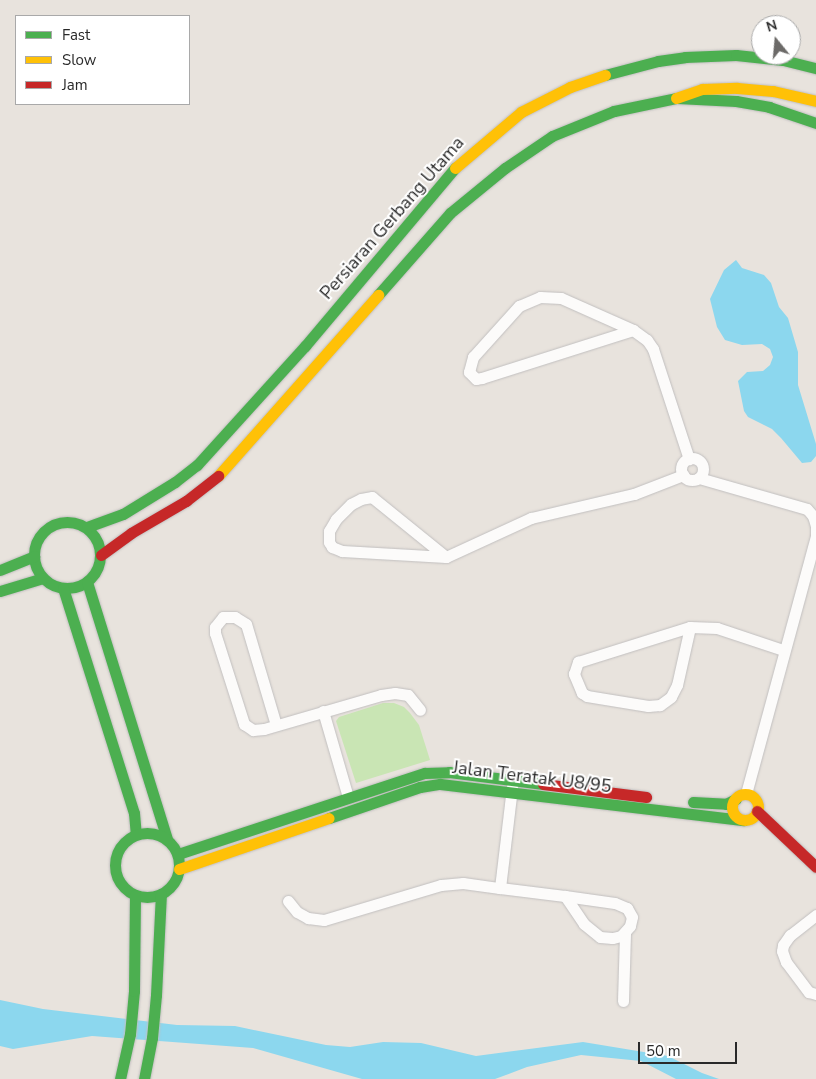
<!DOCTYPE html>
<html>
<head>
<meta charset="utf-8">
<style>
	body { margin:0 }
	#map { position:relative; width:816px; height:1079px; overflow:hidden; background:#e8e3dd; font-family:"Nunito Sans",sans-serif }
	div>[style] { position:absolute }
	.green>* { inset:0; background:#c9e5b4 }
	.water>* { inset:0; background:#8cd7ee }
	.roads { filter:drop-shadow(0 0 1px #c1bfbf) drop-shadow(0 0 1px #c1bfbf) }
	.street>* { height:11px; margin:-5.5px; padding:0 5.5px; transform-origin:5.5px; border-radius:5.5px; background:#fcfbfa }
	.street>.ring { margin:-5.5px; padding:0; box-sizing:content-box; background:none; border:11px solid #fcfbfa; border-radius:50% }
	.fast>* { height:11px; margin:-5.5px; padding:0 5.5px; transform-origin:5.5px; border-radius:5.5px; background:#4caf50 }
	.fast>.ring { margin:-5.5px; padding:0; box-sizing:content-box; background:none; border:11px solid #4caf50; border-radius:50% }
	.slow>* { height:11px; margin:-5.5px; padding:0 5.5px; transform-origin:5.5px; border-radius:5.5px; background:#ffc107 }
	.slow>.ring { margin:-5.5px; padding:0; box-sizing:content-box; background:none; border:11px solid #ffc107; border-radius:50% }
	.jam>* { height:11px; margin:-5.5px; padding:0 5.5px; transform-origin:5.5px; border-radius:5.5px; background:#c62828 }
	span { translate:-50% -50%; white-space:nowrap; text-align:center; line-height:1.15; -webkit-text-stroke:4px #fff; paint-order:stroke }
	.street-label { font-size:18px; color:#292929 }
	.legend { position:absolute; left:15px; top:15px; width:175px; height:90px; box-sizing:border-box; background:#fff; border:1px solid #a9a9a9; margin:0; padding:6px 9px; list-style:none; font-size:15px; color:#292929 }
	.legend li { display:flex; align-items:center; gap:10px; height:25px }
	.legend b { width:25px; border:1px solid #a9a9a9 }
	.north { position:absolute; left:751px; top:15px; width:50px; height:50px; box-sizing:border-box; background:#fff; border:1px solid #a9a9a9; border-radius:50%; rotate:343deg; font-size:14px; font-weight:700; line-height:20px; text-align:center; color:#292929 }
	.north::after { content:''; display:block; margin:auto; width:18px; height:22px; background:#6c6a68; clip-path:polygon(50% 0,100% 100%,50% 72%,0 100%) }
	.scale { position:absolute; left:638px; top:1042px; width:99px; height:22px; box-sizing:border-box; border:2px solid #292929; border-top:0; padding-left:6px; font-size:15px; line-height:18px; white-space:nowrap; color:#292929; -webkit-text-stroke:4px #fff; paint-order:stroke }
</style>
</head>
<body>
<div id="map">
	<div class="green">
		<div style="clip-path:polygon(383px 703px,394px 703px,404px 707px,410px 713px,419px 725px,430px 760px,356px 783px,336px 721px,339px 717px)"></div>
	</div>
	<div class="water">
		<div style="clip-path:polygon(736px 260px,742px 268px,764px 275px,771px 283px,779px 307px,788px 318px,798px 352px,798px 385px,816px 444px,816px 456px,811px 462px,802px 463px,781px 438px,772px 429px,748px 417px,744px 411px,738px 381px,747px 372px,763px 371px,770px 365px,773px 357px,770px 349px,762px 344px,742px 345px,725px 340px,717px 327px,710px 299px,724px 270px)"></div>
		<div style="clip-path:polygon(0 1000px,43px 1009px,177px 1025px,235px 1026px,326px 1045px,350px 1047px,383px 1042px,421px 1043px,476px 1056px,583px 1042px,668px 1056px,702px 1073px,719px 1079px,676px 1079px,641px 1061px,581px 1055px,527px 1067px,495px 1079px,362px 1079px,253px 1048px,92px 1036px,13px 1049px,0 1046px)"></div>
	</div>
	<div class="roads">
		<div class="street">
			<div style="left:633px;top:330px;width:158px;rotate:162.4deg"></div>
			<div style="left:482px;top:378px;width:6px;rotate:171deg"></div>
			<div style="left:476px;top:379px;width:10px;rotate:-135deg"></div>
			<div style="left:469px;top:372px;width:16px;rotate:-75deg"></div>
			<div style="left:473px;top:357px;width:69px;rotate:-48deg"></div>
			<div style="left:519px;top:306px;width:23px;rotate:-23deg"></div>
			<div style="left:540px;top:297px;width:21px;rotate:3deg"></div>
			<div style="left:561px;top:298px;width:79px;rotate:24deg"></div>
			<div style="left:633px;top:330px;width:17px;rotate:36deg"></div>
			<div style="left:647px;top:340px;width:11px;rotate:56deg"></div>
			<div style="left:653px;top:349px;width:116px;rotate:71.9deg"></div>
			<div class="ring" style="left:681px;top:458px;width:11px;height:11px"></div>
			<div style="left:699px;top:478px;width:112px;rotate:16deg"></div>
			<div style="left:807px;top:509px;width:9px;rotate:49deg"></div>
			<div style="left:813px;top:516px;width:10px;rotate:73deg"></div>
			<div style="left:816px;top:526px;width:10px;rotate:90deg"></div>
			<div style="left:816px;top:536px;width:267px;rotate:105.2deg"></div>
			<div style="left:446px;top:557px;width:95px;rotate:-141deg"></div>
			<div style="left:372px;top:497px;width:11px;rotate:170deg"></div>
			<div style="left:361px;top:499px;width:11px;rotate:153deg"></div>
			<div style="left:351px;top:504px;width:21px;rotate:135deg"></div>
			<div style="left:336px;top:519px;width:14px;rotate:120deg"></div>
			<div style="left:329px;top:531px;width:11px;rotate:90deg"></div>
			<div style="left:329px;top:542px;width:6px;rotate:59deg"></div>
			<div style="left:332px;top:547px;width:11px;rotate:22deg"></div>
			<div style="left:342px;top:551px;width:104px;rotate:3.3deg"></div>
			<div style="left:446px;top:557px;width:94px;rotate:-24.6deg"></div>
			<div style="left:531px;top:518px;width:106px;rotate:-13.1deg"></div>
			<div style="left:634px;top:494px;width:53px;rotate:-21.2deg"></div>
			<div style="left:690px;top:627px;width:59px;rotate:102.6deg"></div>
			<div style="left:677px;top:685px;width:13px;rotate:117deg"></div>
			<div style="left:671px;top:697px;width:14px;rotate:144deg"></div>
			<div style="left:660px;top:705px;width:12px;rotate:175deg"></div>
			<div style="left:648px;top:706px;width:62px;rotate:-170.7deg"></div>
			<div style="left:587px;top:696px;width:6px;rotate:-149deg"></div>
			<div style="left:582px;top:693px;width:21px;rotate:-113deg"></div>
			<div style="left:574px;top:674px;width:13px;rotate:-72deg"></div>
			<div style="left:578px;top:662px;width:117px;rotate:-17.4deg"></div>
			<div style="left:690px;top:627px;width:27px;rotate:2deg"></div>
			<div style="left:717px;top:628px;width:70px;rotate:18.4deg"></div>
			<div style="left:323px;top:711px;width:90px;rotate:73.8deg"></div>
			<div style="left:276px;top:725px;width:105px;rotate:-106.5deg"></div>
			<div style="left:246px;top:624px;width:13px;rotate:-148deg"></div>
			<div style="left:235px;top:617px;width:12px;rotate:180deg"></div>
			<div style="left:223px;top:617px;width:13px;rotate:129deg"></div>
			<div style="left:215px;top:627px;width:6px;rotate:90deg"></div>
			<div style="left:215px;top:633px;width:96px;rotate:72.3deg"></div>
			<div style="left:244px;top:724px;width:11px;rotate:34deg"></div>
			<div style="left:253px;top:730px;width:11px;rotate:-5deg"></div>
			<div style="left:264px;top:729px;width:122px;rotate:-16.2deg"></div>
			<div style="left:381px;top:695px;width:14px;rotate:-8deg"></div>
			<div style="left:395px;top:693px;width:13px;rotate:9deg"></div>
			<div style="left:408px;top:695px;width:19px;rotate:51deg"></div>
			<div style="left:500px;top:888px;width:102px;rotate:-83.2deg"></div>
			<div style="left:288px;top:901px;width:14px;rotate:51deg"></div>
			<div style="left:297px;top:912px;width:13px;rotate:29deg"></div>
			<div style="left:308px;top:918px;width:16px;rotate:7deg"></div>
			<div style="left:324px;top:920px;width:122px;rotate:-16.7deg"></div>
			<div style="left:441px;top:885px;width:22px;rotate:-5deg"></div>
			<div style="left:463px;top:883px;width:37px;rotate:8deg"></div>
			<div style="left:500px;top:888px;width:65px;rotate:7deg"></div>
			<div style="left:565px;top:896px;width:50px;rotate:8deg"></div>
			<div style="left:615px;top:903px;width:13px;rotate:23deg"></div>
			<div style="left:627px;top:908px;width:10px;rotate:61deg"></div>
			<div style="left:632px;top:917px;width:9px;rotate:103deg"></div>
			<div style="left:630px;top:926px;width:13px;rotate:132deg"></div>
			<div style="left:621px;top:936px;width:9px;rotate:167deg"></div>
			<div style="left:612px;top:938px;width:12px;rotate:-175deg"></div>
			<div style="left:600px;top:937px;width:21px;rotate:-141deg"></div>
			<div style="left:584px;top:924px;width:34px;rotate:-124deg"></div>
			<div style="left:816px;top:915px;width:33px;rotate:142deg"></div>
			<div style="left:790px;top:935px;width:12px;rotate:125deg"></div>
			<div style="left:783px;top:945px;width:6px;rotate:99deg"></div>
			<div style="left:782px;top:951px;width:12px;rotate:70deg"></div>
			<div style="left:786px;top:962px;width:38px;rotate:53deg"></div>
			<div style="left:809px;top:992px;width:7px;rotate:16deg"></div>
			<div style="left:623px;top:1001px;width:68px;rotate:-88.3deg"></div>
		</div>
		<div class="fast">
			<div style="left:605px;top:75px;width:55px;rotate:-14.8deg"></div>
			<div style="left:658px;top:61px;width:27px;rotate:-8deg"></div>
			<div style="left:685px;top:57px;width:51px;rotate:-2.2deg"></div>
			<div style="left:736px;top:55px;width:47px;rotate:6.1deg"></div>
			<div style="left:783px;top:60px;width:34px;rotate:14deg"></div>
			<div style="left:677px;top:98px;width:59px;rotate:2.9deg"></div>
			<div style="left:736px;top:101px;width:34px;rotate:10deg"></div>
			<div style="left:769px;top:107px;width:50px;rotate:18.8deg"></div>
			<div style="left:378px;top:295px;width:109px;rotate:-48.7deg"></div>
			<div style="left:450px;top:213px;width:71px;rotate:-39.3deg"></div>
			<div style="left:505px;top:168px;width:57px;rotate:-34.2deg"></div>
			<div style="left:552px;top:136px;width:67px;rotate:-22deg"></div>
			<div style="left:614px;top:111px;width:63px;rotate:-11.8deg"></div>
			<div class="ring" style="left:34px;top:522px;width:55px;height:55px"></div>
			<div style="left:87px;top:527px;width:38px;rotate:-20deg"></div>
			<div style="left:123px;top:514px;width:61px;rotate:-31.6deg"></div>
			<div style="left:175px;top:482px;width:28px;rotate:-38deg"></div>
			<div style="left:197px;top:465px;width:161px;rotate:-47.8deg"></div>
			<div style="left:305px;top:346px;width:233px;rotate:-49.9deg"></div>
			<div style="left:0;top:570px;width:37px;rotate:-22deg"></div>
			<div style="left:87px;top:582px;width:269px;rotate:72.7deg"></div>
			<div style="left:63px;top:588px;width:236px;rotate:72.5deg"></div>
			<div style="left:134px;top:813px;width:21px;rotate:85deg"></div>
			<div style="left:0;top:591px;width:45px;rotate:-16.8deg"></div>
			<div style="left:693px;top:802px;width:33px;rotate:3deg"></div>
			<div style="left:726px;top:804px;width:11px;rotate:-27deg"></div>
			<div style="left:329px;top:818px;width:96px;rotate:-18.8deg"></div>
			<div style="left:420px;top:787px;width:20px;rotate:-9deg"></div>
			<div style="left:440px;top:784px;width:306px;rotate:6.8deg"></div>
			<div class="ring" style="left:115px;top:833px;width:53px;height:53px"></div>
			<div style="left:178px;top:854px;width:260px;rotate:-18.2deg"></div>
			<div style="left:425px;top:773px;width:24px;rotate:-2deg"></div>
			<div style="left:449px;top:772px;width:95px;rotate:7.3deg"></div>
			<div style="left:120px;top:1079px;width:46px;rotate:-77.5deg"></div>
			<div style="left:130px;top:1034px;width:43px;rotate:-84.7deg"></div>
			<div style="left:134px;top:991px;width:96px;rotate:-89.4deg"></div>
			<div style="left:144px;top:1079px;width:42px;rotate:-79deg"></div>
			<div style="left:152px;top:1038px;width:43px;rotate:-84.7deg"></div>
			<div style="left:156px;top:995px;width:101px;rotate:-87.2deg"></div>
		</div>
		<div class="slow">
			<div style="left:676px;top:98px;width:28px;rotate:-19deg"></div>
			<div style="left:702px;top:89px;width:35px;rotate:-2deg"></div>
			<div style="left:737px;top:88px;width:36px;rotate:5deg"></div>
			<div style="left:773px;top:91px;width:44px;rotate:13.1deg"></div>
			<div style="left:455px;top:168px;width:87px;rotate:-40.3deg"></div>
			<div style="left:521px;top:112px;width:55px;rotate:-27deg"></div>
			<div style="left:570px;top:87px;width:37px;rotate:-19deg"></div>
			<div style="left:218px;top:476px;width:242px;rotate:-48.5deg"></div>
			<div class="ring" style="left:732px;top:794px;width:15px;height:15px"></div>
			<div style="left:179px;top:869px;width:158px;rotate:-18.8deg"></div>
		</div>
		<div class="jam">
			<div style="left:101px;top:555px;width:37px;rotate:-36deg"></div>
			<div style="left:131px;top:533px;width:64px;rotate:-30.2deg"></div>
			<div style="left:186px;top:501px;width:41px;rotate:-38deg"></div>
			<div style="left:543px;top:784px;width:104px;rotate:7.2deg"></div>
			<div style="left:757px;top:811px;width:81px;rotate:43.5deg"></div>
		</div>
	</div>
	<div class="street-label">
		<span style="left:392px;top:218px;rotate:-49deg">Persiaran Gerbang Utama</span>
		<span style="left:532px;top:777px;rotate:7deg">Jalan Teratak U8/95</span>
	</div>
	<ul class="legend">
	<li><b style="height:6px;background:#4caf50"></b>Fast</li>
	<li><b style="height:6px;background:#ffc107"></b>Slow</li>
	<li><b style="height:6px;background:#c62828"></b>Jam</li>
	</ul>
	<div class="north">N</div>
	<div class="scale">50 m</div>
</div>
</body>
</html>
